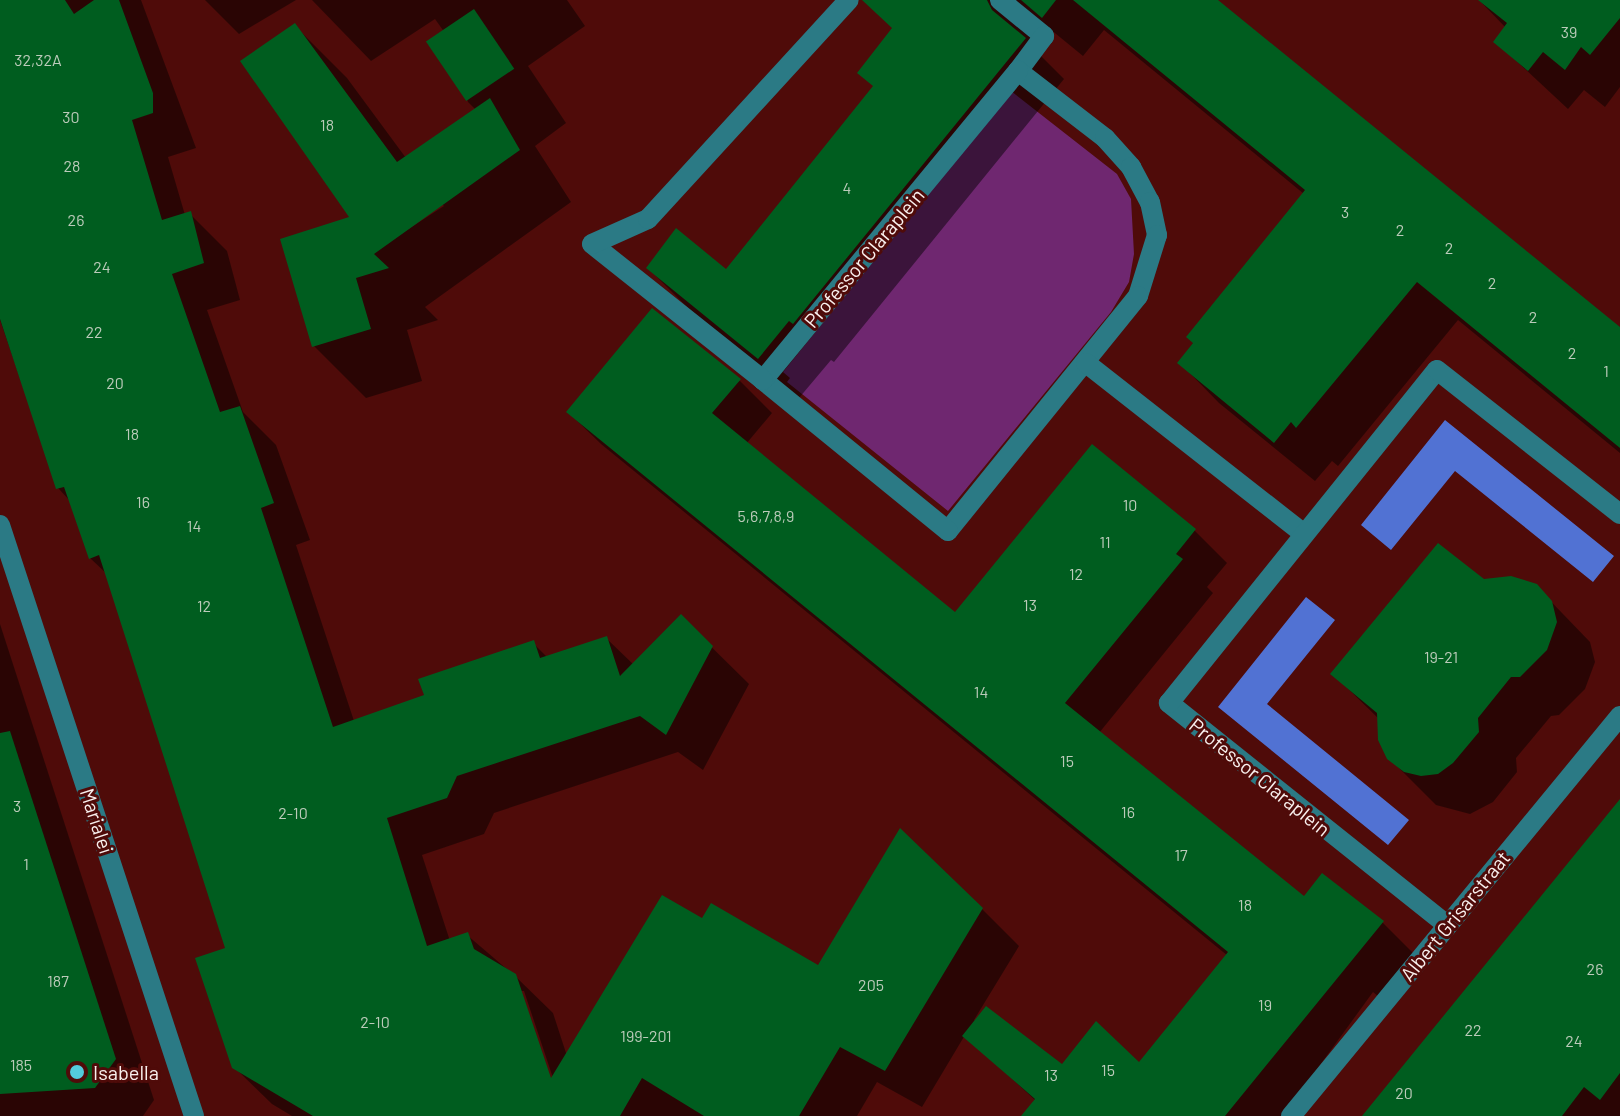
<!DOCTYPE html>
<html>
<head>
<meta charset="utf-8">
<style>
	body { margin:0 }
	#map { position:relative; width:1620px; height:1116px; overflow:hidden; background:#4f0b09; font-family:Barlow,sans-serif }
	div>[style] { position:absolute }
	.green>* { inset:0; background:#6f2770 }
	.water>* { inset:0; background:#5172d3 }
	.shadow>* { inset:0; background:#0007 }
	.building>* { inset:0; background:#005d1f; transform-origin:0 0 }
	.minor>* { height:20px; margin:-10px; padding:0 10px; transform-origin:10px; border-radius:10px; background:#2b7a85 }
	.dots>* { width:22px; height:22px; translate:-50% -50%; box-sizing:border-box; border:4px solid #4f0b09; border-radius:50% }
	span { translate:-50% -50%; white-space:nowrap; text-align:center; line-height:1.15; -webkit-text-stroke:6px #4f0b09; paint-order:stroke }
	.number-label { font-size:16px; color:#bbcbba }
	.number-label span { -webkit-text-stroke-width:0 }
	.street-label { font-size:20px; color:#f9f0ee }
	.poi-label { font-size:20px; color:#f9f0ee }
	.left { translate:0 -50%; text-align:left }
</style>
</head>
<body>
<div id="map">
	<div class="green">
		<div style="clip-path:polygon(1011px 91px,1117px 174px,1131px 199px,1134px 254px,1129px 282px,1111px 312px,948px 511px,787px 382px,790px 378px,783px 372px)"></div>
	</div>
	<div class="water">
		<div style="clip-path:polygon(1445px 420px,1614px 556px,1593px 582px,1455px 471px,1391px 550px,1361px 525px)"></div>
		<div style="clip-path:polygon(1306px 597px,1335px 620px,1267px 704px,1409px 820px,1388px 845px,1218px 707px)"></div>
	</div>
	<div class="shadow">
		<div style="clip-path:polygon(evenodd,0 0,141px 0,196px 148px,168px 157px,185px 215px,190px 214px,227px 251px,240px 300px,207px 310px,243px 412px,276px 445px,310px 540px,296px 545px,354px 721px,426px 696px,533px 643px,548px 658px,606px 638px,634px 665px,681px 617px,749px 684px,703px 770px,678px 752px,494px 813px,484px 834px,422px 855px,450px 941px,467px 935px,515px 976px,553px 1013px,567px 1056px,703px 920px,818px 968px,982px 909px,1019px 946px,974px 1020px,1062px 1067px,1139px 1065px,1228px 956px,601px 444px,568px 412px,740px 381px,772px 413px,746px 444px,955px 614px,1093px 447px,1195px 531px,1227px 563px,1207px 587px,1213px 593px,1099px 733px,1305px 899px,1382px 922px,1414px 954px,1380px 998px,1373px 992px,1283px 1116px,1023px 1116px,1036px 1101px,965px 1035px,922px 1107px,877px 1082px,857px 1116px,292px 1116px,272px 1104px,234px 1067px,228px 949px,108px 575px,90px 558px,71px 502px,58px 488px,0 320px,0 0,520px 991px,524px 991px,556px 1087px,552px 1089px,520px 991px)"></div>
		<div style="clip-path:polygon(205px 0,296px 0,239px 34px)"></div>
		<div style="clip-path:polygon(evenodd,312px 0,567px 0,585px 26px,528px 66px,566px 123px,535px 146px,571px 202px,425px 307px,438px 320px,407px 330px,422px 381px,366px 398px,314px 346px,352px 218px,295px 26px,347px 78px,406px 158px,476px 110px,468px 102px,445px 33px,435px 19px,371px 61px,312px 0,441px 203px,444px 206px,382px 246px,441px 203px)"></div>
		<div style="clip-path:polygon(907px 0,1214px 0,1620px 331px,1620px 453px,1458px 320px,1338px 466px,1332px 461px,1315px 481px,1219px 403px,1179px 362px,1304px 194px,1104px 30px,1083px 56px,1050px 29px,1030px 31px,1030px 45px,1064px 79px,834px 362px,831px 360px,799px 398px,688px 308px,648px 268px,727px 272px,874px 87px)"></div>
		<div style="clip-path:polygon(1479px 0,1620px 0,1620px 87px,1605px 107px,1584px 90px,1568px 109px,1495px 41px,1506px 28px)"></div>
		<div style="clip-path:polygon(1483px 581px,1536px 586px,1590px 642px,1595px 662px,1585px 689px,1559px 715px,1551px 716px,1516px 758px,1517px 772px,1493px 802px,1470px 814px,1436px 805px,1396px 765px,1380px 720px,1333px 674px)"></div>
		<div style="clip-path:polygon(0 624px,154px 1100px,143px 1116px,0 1116px)"></div>
		<div style="clip-path:polygon(1620px 803px,1620px 1116px,1533px 1116px)"></div>
	</div>
	<div class="building">
		<div style="clip-path:polygon(0 0,65px 0,74px 14px,94px 0,119px 0,153px 93px,153px 113px,132px 120px,162px 220px,191px 211px,204px 263px,172px 274px,220px 412px,240px 406px,274px 503px,261px 508px,333px 727px,424px 695px,418px 679px,534px 640px,540px 658px,607px 636px,620px 676px,681px 614px,713px 646px,666px 735px,640px 716px,457px 776px,447px 798px,387px 818px,427px 946px,468px 932px,474px 949px,516px 974px,551px 1078px,662px 895px,702px 918px,711px 903px,818px 965px,900px 828px,983px 908px,885px 1071px,840px 1047px,799px 1116px,704px 1116px,642px 1078px,620px 1116px,313px 1116px,232px 1068px,195px 958px,225px 948px,99px 555px,89px 559px,64px 487px,56px 489px,0 319px)"></div>
		<div style="clip-path:polygon(862px 0,987px 0,992px 10px,1026px 38px,793px 324px,789px 321px,758px 359px,646px 268px,676px 228px,726px 269px,873px 86px,857px 73px,892px 28px)"></div>
		<div style="clip-path:polygon(1021px 0,1056px 0,1042px 18px)"></div>
		<div style="clip-path:polygon(1073px 0,1218px 0,1620px 327px,1620px 448px,1417px 282px,1296px 428px,1291px 422px,1274px 443px,1177px 363px,1193px 343px,1186px 337px,1305px 190px)"></div>
		<div style="clip-path:polygon(1478px 0,1620px 0,1620px 18px,1590px 55px,1581px 47px,1565px 70px,1543px 52px,1528px 71px,1493px 42px,1507px 23px)"></div>
		<div style="left:474px;top:9px;width:72px;height:58px;rotate:56deg"></div>
		<div style="clip-path:polygon(295px 23px,397px 162px,490px 98px,520px 150px,374px 254px,389px 268px,356px 278px,371px 329px,312px 347px,280px 239px,349px 217px,240px 61px)"></div>
		<div style="clip-path:polygon(652px 308px,741px 379px,712px 413px,955px 612px,1092px 444px,1196px 529px,1176px 554px,1183px 559px,1065px 703px,1304px 896px,1322px 873px,1384px 921px,1225px 1116px,1021px 1116px,1035px 1099px,962px 1036px,986px 1006px,1062px 1064px,1096px 1021px,1139px 1062px,1228px 952px,566px 412px)"></div>
		<div style="clip-path:polygon(1438px 543px,1484px 579px,1511px 576px,1537px 584px,1552px 601px,1557px 622px,1547px 650px,1520px 677px,1511px 677px,1478px 718px,1479px 732px,1453px 763px,1438px 774px,1421px 776px,1404px 772px,1387px 759px,1378px 740px,1377px 713px,1330px 674px)"></div>
		<div style="clip-path:polygon(10px 731px,116px 1059px,95px 1088px,0 1094px,0 733px)"></div>
		<div style="clip-path:polygon(1620px 799px,1620px 1073px,1600px 1100px,1584px 1087px,1562px 1116px,1362px 1116px)"></div>
	</div>
	<div class="minor">
		<div style="left:1000px;top:0;width:57px;rotate:39.3deg"></div>
		<div style="left:1044px;top:36px;width:44px;rotate:126.6deg"></div>
		<div style="left:1018px;top:71px;width:110px;rotate:37.6deg"></div>
		<div style="left:1105px;top:138px;width:39px;rotate:48deg"></div>
		<div style="left:1131px;top:167px;width:40px;rotate:62deg"></div>
		<div style="left:1150px;top:202px;width:34px;rotate:78deg"></div>
		<div style="left:1157px;top:235px;width:64px;rotate:107.3deg"></div>
		<div style="left:1138px;top:296px;width:302px;rotate:129deg"></div>
		<div style="left:948px;top:531px;width:239px;rotate:-140.8deg"></div>
		<div style="left:763px;top:380px;width:401px;rotate:-50.5deg"></div>
		<div style="left:1086px;top:363px;width:277px;rotate:38.1deg"></div>
		<div style="left:763px;top:380px;width:218px;rotate:-141.5deg"></div>
		<div style="left:592px;top:244px;width:61px;rotate:-24.1deg"></div>
		<div style="left:648px;top:219px;width:297px;rotate:-47.5deg"></div>
		<div style="left:0;top:525px;width:622px;rotate:71.83deg"></div>
		<div style="left:1447px;top:925px;width:356px;rotate:-141.4deg"></div>
		<div style="left:1169px;top:703px;width:427px;rotate:-51.2deg"></div>
		<div style="left:1437px;top:370px;width:233px;rotate:38.2deg"></div>
		<div style="left:1291px;top:1116px;width:518px;rotate:-50.56deg"></div>
	</div>
	<div class="dots">
		<div style="left:77px;top:1072px;background:#53cbdb"></div>
	</div>
	<div class="number-label">
		<span style="left:1569px;top:32px">39</span>
		<span style="left:38px;top:60px">32,32A</span>
		<span style="left:71px;top:117px">30</span>
		<span style="left:327px;top:125px">18</span>
		<span style="left:72px;top:166px">28</span>
		<span style="left:847px;top:188px">4</span>
		<span style="left:1345px;top:212px">3</span>
		<span style="left:76px;top:220px">26</span>
		<span style="left:1400px;top:230px">2</span>
		<span style="left:1449px;top:248px">2</span>
		<span style="left:102px;top:267px">24</span>
		<span style="left:1492px;top:283px">2</span>
		<span style="left:1533px;top:317px">2</span>
		<span style="left:94px;top:332px">22</span>
		<span style="left:1572px;top:353px">2</span>
		<span style="left:1606px;top:371px">1</span>
		<span style="left:115px;top:383px">20</span>
		<span style="left:132px;top:434px">18</span>
		<span style="left:143px;top:502px">16</span>
		<span style="left:1130px;top:505px">10</span>
		<span style="left:766px;top:516px">5,6,7,8,9</span>
		<span style="left:194px;top:526px">14</span>
		<span style="left:1105px;top:542px">11</span>
		<span style="left:1076px;top:574px">12</span>
		<span style="left:1030px;top:605px">13</span>
		<span style="left:204px;top:606px">12</span>
		<span style="left:1441px;top:657px">19-21</span>
		<span style="left:981px;top:692px">14</span>
		<span style="left:1067px;top:761px">15</span>
		<span style="left:17px;top:806px">3</span>
		<span style="left:1128px;top:812px">16</span>
		<span style="left:293px;top:813px">2-10</span>
		<span style="left:1181px;top:855px">17</span>
		<span style="left:26px;top:864px">1</span>
		<span style="left:1245px;top:905px">18</span>
		<span style="left:1595px;top:969px">26</span>
		<span style="left:58px;top:981px">187</span>
		<span style="left:871px;top:985px">205</span>
		<span style="left:1265px;top:1005px">19</span>
		<span style="left:375px;top:1022px">2-10</span>
		<span style="left:1473px;top:1030px">22</span>
		<span style="left:646px;top:1036px">199-201</span>
		<span style="left:1574px;top:1041px">24</span>
		<span style="left:21px;top:1065px">185</span>
		<span style="left:1108px;top:1070px">15</span>
		<span style="left:1051px;top:1075px">13</span>
		<span style="left:1404px;top:1093px">20</span>
	</div>
	<div class="street-label">
		<span style="left:864px;top:258px;rotate:-50deg">Professor Claraplein</span>
		<span style="left:1260px;top:777px;rotate:39deg">Professor Claraplein</span>
		<span style="left:97px;top:821px;rotate:72deg">Marialei</span>
		<span style="left:1455px;top:916px;rotate:-51deg">Albert Grisarstraat</span>
	</div>
	<div class="poi-label">
		<span class="left" style="left:93px;top:1072px">Isabella</span>
	</div>
</div>
</body>
</html>
